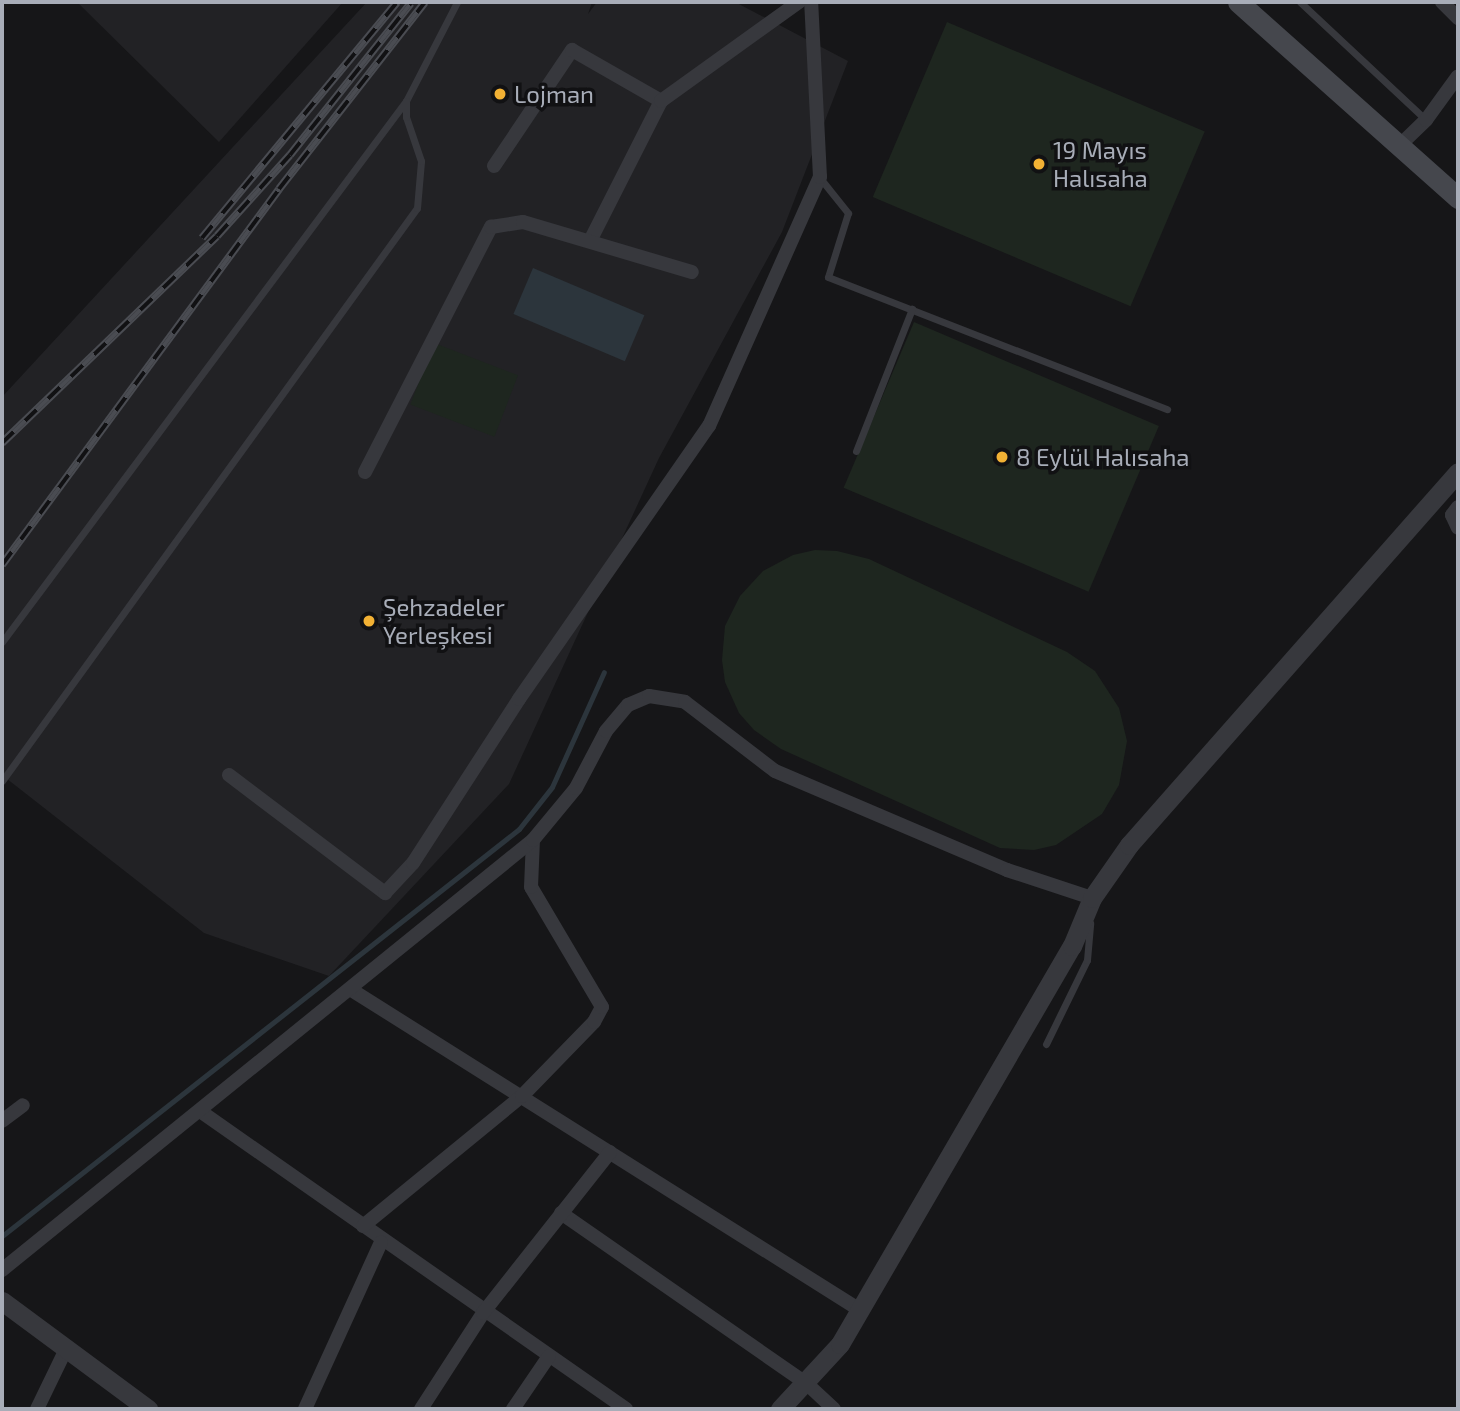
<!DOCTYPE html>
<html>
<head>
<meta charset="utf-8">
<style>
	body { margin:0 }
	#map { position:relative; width:1460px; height:1411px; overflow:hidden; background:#161618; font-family:"Exo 2",sans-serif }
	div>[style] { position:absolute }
	.built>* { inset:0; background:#222225 }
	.green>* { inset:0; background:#1e261f; transform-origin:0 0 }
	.water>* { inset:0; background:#2c353c; transform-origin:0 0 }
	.stream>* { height:5px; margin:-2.5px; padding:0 2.5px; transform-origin:2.5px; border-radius:2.5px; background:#2c353c }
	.service>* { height:7px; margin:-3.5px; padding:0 3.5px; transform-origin:3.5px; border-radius:3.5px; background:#37383d }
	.minor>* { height:14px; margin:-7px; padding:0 7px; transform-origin:7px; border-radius:7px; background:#37383d }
	.tertiary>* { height:19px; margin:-9.5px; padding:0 9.5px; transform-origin:9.5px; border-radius:9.5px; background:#37383d }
	.secondary>* { height:21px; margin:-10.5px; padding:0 10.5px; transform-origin:10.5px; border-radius:10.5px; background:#45474d }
	.rail>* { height:8px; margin-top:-4px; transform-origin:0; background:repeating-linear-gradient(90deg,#111113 0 16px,#4a4c52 0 32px); box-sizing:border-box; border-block:2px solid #4a4c52 }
	.dots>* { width:19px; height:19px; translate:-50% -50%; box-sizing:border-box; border:4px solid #111113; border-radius:50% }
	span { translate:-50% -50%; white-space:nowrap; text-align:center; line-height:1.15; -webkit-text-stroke:7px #111113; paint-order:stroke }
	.poi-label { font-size:24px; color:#a8adb8 }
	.left { translate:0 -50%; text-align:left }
	.frame { position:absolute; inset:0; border:4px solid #a8adb8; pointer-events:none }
</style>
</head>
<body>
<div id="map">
	<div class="built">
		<div style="clip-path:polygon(77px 2px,343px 2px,219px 142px)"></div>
		<div style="clip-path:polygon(367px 2px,592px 2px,588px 14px,597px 2px,735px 2px,848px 61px,782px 232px,659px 458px,509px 784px,329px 976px,204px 933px,2px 775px,2px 397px)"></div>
	</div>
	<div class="green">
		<div style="left:947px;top:22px;width:280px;height:190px;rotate:23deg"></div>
		<div style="left:914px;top:322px;width:266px;height:180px;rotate:23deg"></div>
		<div style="left:434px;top:343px;width:90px;height:66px;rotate:21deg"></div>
		<div style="clip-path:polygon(815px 550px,837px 551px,869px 559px,1067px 652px,1095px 671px,1119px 708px,1127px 741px,1119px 785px,1102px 814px,1056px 845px,1034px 850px,1000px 848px,781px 749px,754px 730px,739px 713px,725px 682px,722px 660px,725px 626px,740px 596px,763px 571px,793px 555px)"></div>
	</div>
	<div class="water">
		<div style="left:533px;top:268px;width:121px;height:50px;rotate:23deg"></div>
	</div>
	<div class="stream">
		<div style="left:2px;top:1236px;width:658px;rotate:-38.21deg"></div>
		<div style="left:519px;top:829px;width:53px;rotate:-51.8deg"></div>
		<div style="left:552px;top:787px;width:126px;rotate:-65.7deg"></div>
	</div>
	<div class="service">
		<div style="left:1300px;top:2px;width:173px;rotate:43.1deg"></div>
		<div style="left:820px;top:178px;width:45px;rotate:51.3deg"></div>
		<div style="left:848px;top:213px;width:67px;rotate:107.4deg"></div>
		<div style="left:828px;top:277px;width:364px;rotate:21.3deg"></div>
		<div style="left:856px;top:451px;width:153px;rotate:-68.5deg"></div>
		<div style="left:2px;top:642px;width:675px;rotate:-53.25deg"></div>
		<div style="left:406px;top:101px;width:111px;rotate:-62.7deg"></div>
		<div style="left:2px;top:781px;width:707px;rotate:-54.09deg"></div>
		<div style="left:417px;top:208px;width:47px;rotate:-85.1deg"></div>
		<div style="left:421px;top:161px;width:46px;rotate:-108.8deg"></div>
		<div style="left:406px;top:117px;width:16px;rotate:-90deg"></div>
		<div style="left:1046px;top:1044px;width:93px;rotate:-64deg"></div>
		<div style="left:1087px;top:960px;width:37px;rotate:-85deg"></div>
	</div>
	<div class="minor">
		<div style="left:1442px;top:2px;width:23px;rotate:45deg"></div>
		<div style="left:1398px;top:147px;width:39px;rotate:-44deg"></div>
		<div style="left:1426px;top:120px;width:54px;rotate:-54deg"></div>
		<div style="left:494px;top:166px;width:140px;rotate:-56.1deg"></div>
		<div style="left:572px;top:50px;width:103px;rotate:29.8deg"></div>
		<div style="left:591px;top:239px;width:155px;rotate:-63.1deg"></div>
		<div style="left:661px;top:101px;width:170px;rotate:-35.7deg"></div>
		<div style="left:365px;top:472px;width:276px;rotate:-62.8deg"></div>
		<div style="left:491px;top:227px;width:32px;rotate:-9deg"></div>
		<div style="left:523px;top:222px;width:176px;rotate:16.5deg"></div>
		<div style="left:1458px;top:507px;width:10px;rotate:127deg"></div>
		<div style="left:1452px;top:515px;width:14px;rotate:65deg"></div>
		<div style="left:229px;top:775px;width:196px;rotate:37.1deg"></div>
		<div style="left:385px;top:893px;width:41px;rotate:-47deg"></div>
		<div style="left:413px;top:863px;width:195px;rotate:-57.1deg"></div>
		<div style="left:519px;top:699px;width:333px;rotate:-55.2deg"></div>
		<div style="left:709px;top:426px;width:273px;rotate:-66deg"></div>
		<div style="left:820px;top:177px;width:175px;rotate:-92.9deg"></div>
		<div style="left:350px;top:989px;width:603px;rotate:32.19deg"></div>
		<div style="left:200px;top:1111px;width:520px;rotate:34.97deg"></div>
		<div style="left:2px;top:1121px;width:26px;rotate:-37deg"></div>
		<div style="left:561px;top:1213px;width:298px;rotate:34.8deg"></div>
		<div style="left:806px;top:1383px;width:38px;rotate:43deg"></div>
		<div style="left:363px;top:1226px;width:205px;rotate:-39.3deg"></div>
		<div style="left:522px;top:1096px;width:103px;rotate:-45.8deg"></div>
		<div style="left:594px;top:1022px;width:17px;rotate:-62deg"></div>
		<div style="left:602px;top:1007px;width:139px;rotate:-120.6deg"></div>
		<div style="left:531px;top:887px;width:47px;rotate:-87.6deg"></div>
		<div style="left:2px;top:1270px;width:683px;rotate:-39deg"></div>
		<div style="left:533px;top:840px;width:67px;rotate:-50.4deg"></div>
		<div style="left:576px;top:788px;width:64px;rotate:-62.2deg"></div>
		<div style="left:606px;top:731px;width:34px;rotate:-50deg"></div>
		<div style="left:628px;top:705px;width:23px;rotate:-23deg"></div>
		<div style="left:649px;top:696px;width:36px;rotate:9deg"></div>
		<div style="left:685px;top:702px;width:113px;rotate:37.5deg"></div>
		<div style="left:775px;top:771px;width:252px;rotate:23.1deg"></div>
		<div style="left:1007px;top:870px;width:89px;rotate:18.2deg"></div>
		<div style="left:37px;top:1409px;width:67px;rotate:-64.2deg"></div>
		<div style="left:305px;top:1409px;width:183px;rotate:-65.5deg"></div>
		<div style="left:421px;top:1409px;width:114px;rotate:-57.1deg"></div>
		<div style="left:483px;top:1313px;width:205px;rotate:-51.7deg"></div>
		<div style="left:513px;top:1409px;width:64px;rotate:-55.8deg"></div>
	</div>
	<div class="tertiary">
		<div style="left:2px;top:1301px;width:182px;rotate:36.5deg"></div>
		<div style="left:780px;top:1409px;width:88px;rotate:-47.3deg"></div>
		<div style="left:840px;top:1344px;width:461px;rotate:-59.8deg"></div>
		<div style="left:1072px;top:946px;width:52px;rotate:-67.4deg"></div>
		<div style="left:1092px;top:898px;width:65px;rotate:-55.1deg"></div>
		<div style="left:1129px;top:845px;width:497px;rotate:-48.6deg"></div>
	</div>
	<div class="secondary">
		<div style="left:1238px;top:2px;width:295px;rotate:41.7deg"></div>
	</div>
	<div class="rail">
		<div style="left:202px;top:238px;width:306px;rotate:-50.4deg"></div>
		<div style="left:2px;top:443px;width:298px;rotate:-43.9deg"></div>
		<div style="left:217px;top:236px;width:109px;rotate:-48deg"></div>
		<div style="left:290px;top:155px;width:194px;rotate:-51.5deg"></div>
		<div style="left:2px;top:565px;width:467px;rotate:-53.6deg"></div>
		<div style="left:279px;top:189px;width:237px;rotate:-52deg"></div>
	</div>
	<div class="dots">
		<div style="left:500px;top:94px;background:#f2b134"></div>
		<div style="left:1039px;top:164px;background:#f2b134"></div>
		<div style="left:1002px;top:457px;background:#f2b134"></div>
		<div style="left:369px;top:621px;background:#f2b134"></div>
	</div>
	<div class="poi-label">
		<span class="left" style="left:514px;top:94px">Lojman</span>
		<span class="left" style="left:1053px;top:164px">19 Mayıs<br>Halısaha</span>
		<span class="left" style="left:1016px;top:457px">8 Eylül Halısaha</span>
		<span class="left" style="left:383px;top:621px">Şehzadeler<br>Yerleşkesi</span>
	</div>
	<div class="frame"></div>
</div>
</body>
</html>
